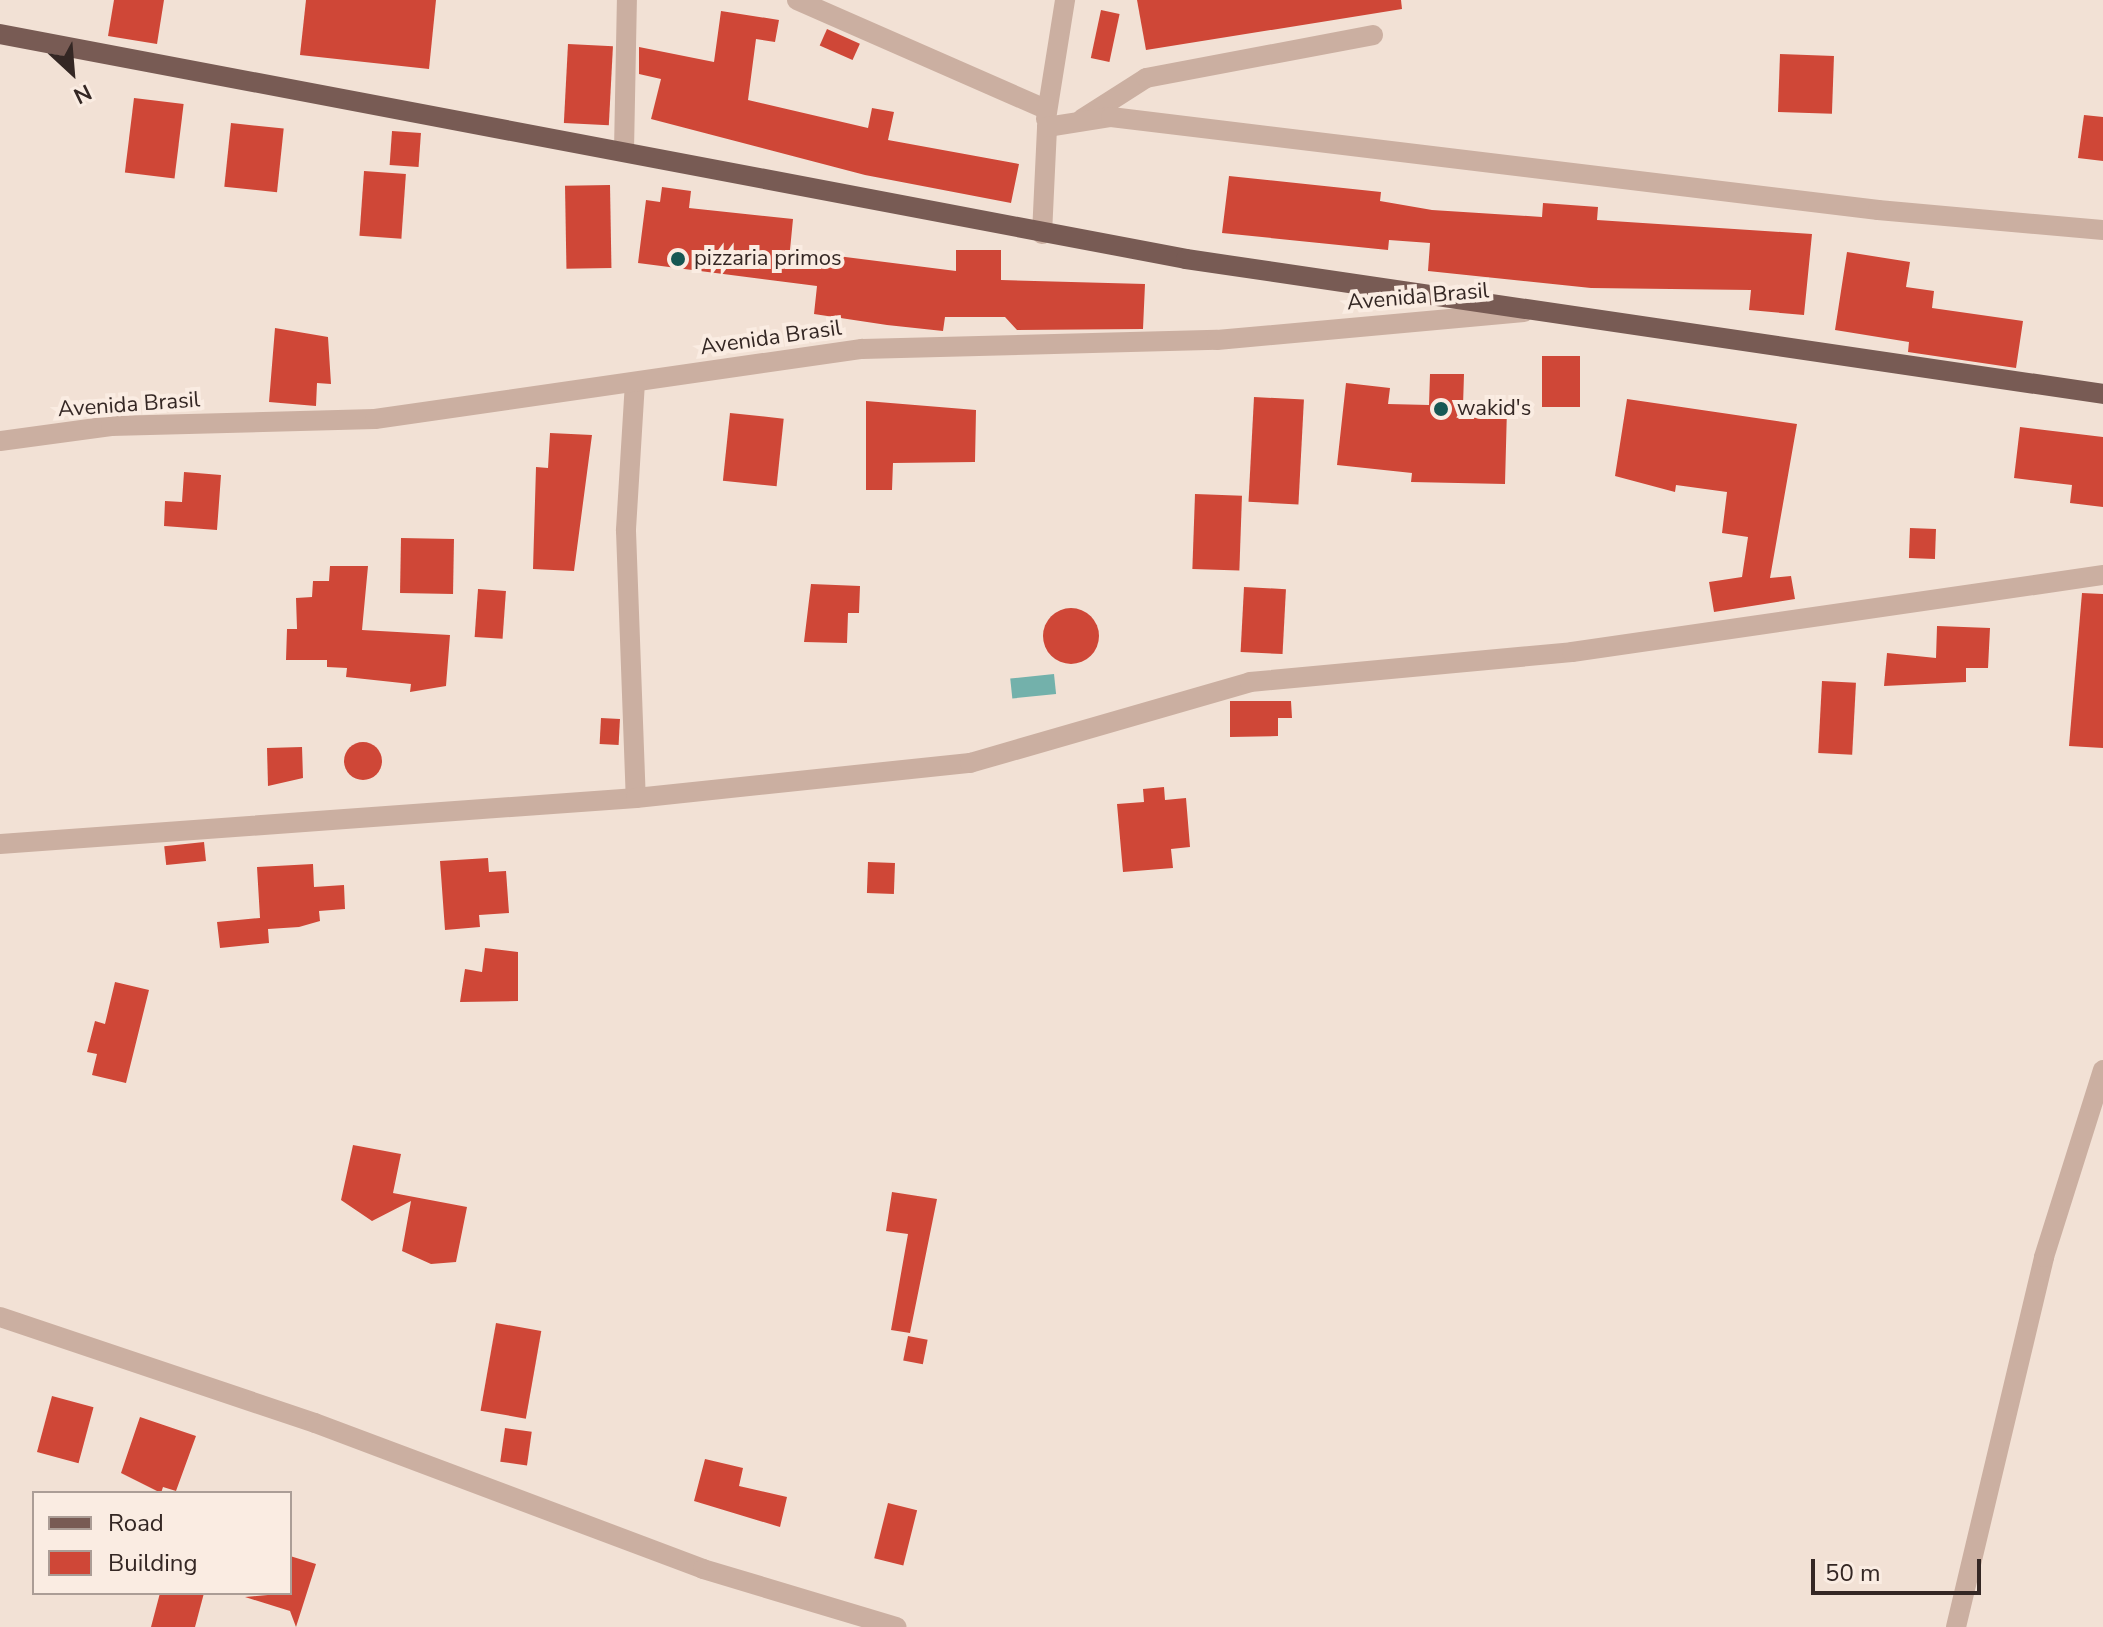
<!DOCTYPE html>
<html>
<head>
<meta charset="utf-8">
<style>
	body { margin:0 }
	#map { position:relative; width:2103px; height:1627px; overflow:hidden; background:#f2e1d5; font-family:"Nunito Sans",sans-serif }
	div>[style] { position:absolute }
	.water>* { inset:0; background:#73b1ab; transform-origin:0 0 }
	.building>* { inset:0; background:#cf4737; transform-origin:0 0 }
	.round { border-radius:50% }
	.minor>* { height:20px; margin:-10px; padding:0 10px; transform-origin:10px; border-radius:10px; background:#cbafa1 }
	.major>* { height:20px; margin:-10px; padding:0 10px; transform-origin:10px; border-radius:10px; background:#785b54 }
	.dots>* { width:22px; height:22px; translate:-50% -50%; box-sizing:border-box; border:4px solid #faece2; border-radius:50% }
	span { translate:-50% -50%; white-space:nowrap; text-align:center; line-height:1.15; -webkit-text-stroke:8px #faece2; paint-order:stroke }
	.poi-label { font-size:22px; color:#342724 }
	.left { translate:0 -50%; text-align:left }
	.street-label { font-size:22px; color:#342724 }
	.legend { position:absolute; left:32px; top:1491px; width:260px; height:104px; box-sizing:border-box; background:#faece2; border:2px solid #ab9d96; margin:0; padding:10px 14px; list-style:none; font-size:24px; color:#342724 }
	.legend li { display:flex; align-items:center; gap:16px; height:40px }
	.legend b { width:40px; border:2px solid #ab9d96 }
	.north { position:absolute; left:32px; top:32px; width:80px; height:80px; -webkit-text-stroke:6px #faece2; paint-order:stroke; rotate:154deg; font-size:22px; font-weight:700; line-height:32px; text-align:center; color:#342724 }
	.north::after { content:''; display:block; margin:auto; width:28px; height:36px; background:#342724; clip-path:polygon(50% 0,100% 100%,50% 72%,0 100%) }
	.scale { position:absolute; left:1811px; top:1559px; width:170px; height:36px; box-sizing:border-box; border:4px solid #342724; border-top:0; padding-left:10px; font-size:24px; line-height:28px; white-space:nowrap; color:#342724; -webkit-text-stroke:6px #faece2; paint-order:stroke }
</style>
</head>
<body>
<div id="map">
	<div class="water">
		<div style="left:1054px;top:674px;width:20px;height:44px;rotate:84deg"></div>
	</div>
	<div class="building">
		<div style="clip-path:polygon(114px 0,164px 0,157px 44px,108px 36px)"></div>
		<div style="clip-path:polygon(306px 0,436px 0,429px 69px,300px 55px)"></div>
		<div style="clip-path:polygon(1137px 0,1401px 0,1402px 9px,1146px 50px)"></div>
		<div style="left:1101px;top:10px;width:19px;height:49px;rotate:12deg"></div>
		<div style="clip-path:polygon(721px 11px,779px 20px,775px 42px,756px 39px,748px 100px,868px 128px,872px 108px,894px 112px,888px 140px,1019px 164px,1011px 203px,865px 175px,651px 119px,661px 79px,639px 74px,639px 47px,714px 62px)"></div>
		<div style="left:827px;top:29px;width:36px;height:18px;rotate:24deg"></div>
		<div style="left:568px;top:44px;width:45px;height:79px;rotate:3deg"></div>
		<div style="left:1780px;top:54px;width:54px;height:58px;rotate:2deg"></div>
		<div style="left:134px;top:98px;width:50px;height:75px;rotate:7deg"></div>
		<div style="clip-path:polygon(2084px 115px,2103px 117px,2103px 161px,2078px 158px)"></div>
		<div style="left:231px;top:123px;width:53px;height:64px;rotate:6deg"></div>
		<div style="left:392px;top:131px;width:29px;height:34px;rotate:4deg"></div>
		<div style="left:364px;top:171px;width:42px;height:65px;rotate:4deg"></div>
		<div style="clip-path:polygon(1229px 176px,1381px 192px,1380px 201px,1432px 210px,1542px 217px,1543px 203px,1598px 207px,1597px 220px,1812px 234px,1804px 315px,1749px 310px,1751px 290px,1591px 288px,1428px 271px,1430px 243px,1389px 240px,1388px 250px,1222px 233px)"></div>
		<div style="left:610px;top:185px;width:83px;height:45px;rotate:89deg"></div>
		<div style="clip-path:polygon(662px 187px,691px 191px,689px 208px,793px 219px,790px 250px,956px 271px,956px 250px,1001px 250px,1001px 280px,1145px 284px,1143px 329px,1017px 330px,1005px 317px,945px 317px,943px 331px,887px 325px,814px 314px,817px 286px,638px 263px,646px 200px,660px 202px)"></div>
		<div style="clip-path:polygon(1847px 252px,1910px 262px,1906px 287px,1934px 291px,1932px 308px,2023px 321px,2016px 368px,1908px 352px,1909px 342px,1835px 330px)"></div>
		<div style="clip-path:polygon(275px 328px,328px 337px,331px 384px,317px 383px,316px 406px,269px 402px)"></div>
		<div style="left:1542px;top:356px;width:38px;height:51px"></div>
		<div style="clip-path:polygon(1430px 374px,1464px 374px,1463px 406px,1507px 408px,1505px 484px,1411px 482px,1412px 473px,1337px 465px,1346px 383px,1390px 388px,1388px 404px,1429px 405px)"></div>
		<div style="left:1254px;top:397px;width:50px;height:105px;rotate:3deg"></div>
		<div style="clip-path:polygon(1627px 399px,1797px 424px,1770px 578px,1791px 576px,1795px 599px,1714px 612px,1709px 582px,1742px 577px,1748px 537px,1722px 533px,1727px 492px,1676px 485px,1675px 492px,1615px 476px)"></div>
		<div style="clip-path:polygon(866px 401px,976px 410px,975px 462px,893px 463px,892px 490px,866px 490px)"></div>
		<div style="left:730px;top:413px;width:54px;height:68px;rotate:6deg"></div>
		<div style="clip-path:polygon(2020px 427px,2103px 437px,2103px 507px,2070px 503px,2072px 485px,2014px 478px)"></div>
		<div style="clip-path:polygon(550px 433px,592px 435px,574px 571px,533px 569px,536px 467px,548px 468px)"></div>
		<div style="clip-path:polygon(184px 472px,221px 475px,217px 530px,164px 526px,165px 501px,182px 502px)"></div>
		<div style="left:1195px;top:494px;width:47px;height:75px;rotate:2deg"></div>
		<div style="left:1910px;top:528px;width:26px;height:30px;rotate:2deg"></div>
		<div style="left:401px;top:538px;width:53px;height:55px;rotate:1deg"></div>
		<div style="clip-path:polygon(330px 566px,368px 566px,362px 630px,450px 635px,446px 686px,410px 692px,411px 684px,346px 677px,347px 668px,327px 667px,327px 660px,286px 660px,287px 629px,297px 629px,296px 598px,312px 597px,313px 581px,329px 581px)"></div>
		<div style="clip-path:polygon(811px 584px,860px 586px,859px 613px,848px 613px,847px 643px,804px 642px)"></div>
		<div style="left:1244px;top:587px;width:42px;height:65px;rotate:3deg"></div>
		<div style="left:478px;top:589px;width:28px;height:48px;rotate:4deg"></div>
		<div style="clip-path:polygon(2082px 593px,2103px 594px,2103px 748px,2069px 746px)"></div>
		<div class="round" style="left:1043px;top:608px;width:56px;height:56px"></div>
		<div style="clip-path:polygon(1937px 626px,1990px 628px,1988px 668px,1966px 668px,1966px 682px,1884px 686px,1887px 653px,1936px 658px)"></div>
		<div style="left:1822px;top:681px;width:34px;height:72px;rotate:3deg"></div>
		<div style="clip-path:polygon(1230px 701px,1291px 701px,1292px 718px,1278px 718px,1278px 736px,1230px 737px)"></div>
		<div style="left:601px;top:718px;width:19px;height:26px;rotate:3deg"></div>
		<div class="round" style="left:344px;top:742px;width:38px;height:38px"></div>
		<div style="clip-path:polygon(302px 747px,303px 778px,268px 786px,267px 748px)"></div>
		<div style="clip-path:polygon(1164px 787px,1165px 800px,1186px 798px,1190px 847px,1171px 849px,1173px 868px,1123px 872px,1117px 804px,1144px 802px,1143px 789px)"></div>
		<div style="left:204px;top:842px;width:19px;height:40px;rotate:84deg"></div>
		<div style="clip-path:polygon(488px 858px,489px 872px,506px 871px,509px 913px,479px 915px,480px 927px,445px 930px,440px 861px)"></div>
		<div style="left:868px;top:862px;width:27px;height:31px;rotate:2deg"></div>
		<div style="clip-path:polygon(313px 864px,314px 887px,344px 885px,345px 909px,319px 911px,320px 921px,299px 927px,268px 929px,269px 943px,220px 948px,217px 922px,260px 918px,257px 867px)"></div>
		<div style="clip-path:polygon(485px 948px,518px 952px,518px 1001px,460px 1002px,465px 969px,482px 972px)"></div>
		<div style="clip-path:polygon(115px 982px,149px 990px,126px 1083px,92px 1075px,97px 1054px,87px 1052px,95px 1021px,105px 1024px)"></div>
		<div style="clip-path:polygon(353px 1145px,401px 1154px,393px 1193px,467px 1207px,456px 1262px,431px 1264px,402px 1251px,411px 1201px,372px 1221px,341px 1200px)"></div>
		<div style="clip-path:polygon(892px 1192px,937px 1199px,910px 1333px,891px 1330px,908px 1234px,886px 1231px)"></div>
		<div style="left:496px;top:1323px;width:46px;height:89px;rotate:10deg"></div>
		<div style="left:908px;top:1336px;width:20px;height:25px;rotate:11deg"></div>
		<div style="left:52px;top:1396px;width:43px;height:58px;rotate:15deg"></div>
		<div style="clip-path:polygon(140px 1417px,196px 1436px,176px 1491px,163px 1487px,161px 1493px,121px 1473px)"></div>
		<div style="left:505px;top:1428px;width:27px;height:34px;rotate:8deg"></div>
		<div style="clip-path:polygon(705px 1459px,743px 1468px,739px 1486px,787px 1497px,780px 1527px,694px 1501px)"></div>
		<div style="left:888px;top:1503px;width:30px;height:57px;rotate:14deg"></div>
		<div style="clip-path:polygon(290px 1556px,316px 1564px,296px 1627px,290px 1611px,245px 1597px,290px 1593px)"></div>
		<div style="clip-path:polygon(160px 1593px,204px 1593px,195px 1627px,151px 1627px)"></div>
	</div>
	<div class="minor">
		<div style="left:797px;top:0;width:271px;rotate:23.7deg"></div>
		<div style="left:1046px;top:119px;width:121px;rotate:-80.9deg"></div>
		<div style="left:1082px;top:119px;width:76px;rotate:-32.6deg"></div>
		<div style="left:1146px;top:78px;width:231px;rotate:-10.7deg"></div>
		<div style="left:624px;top:151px;width:151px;rotate:-88.9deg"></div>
		<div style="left:1042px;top:234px;width:107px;rotate:-87.3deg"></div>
		<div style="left:1047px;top:127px;width:65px;rotate:-8.9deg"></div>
		<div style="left:1111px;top:117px;width:773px;rotate:6.91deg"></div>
		<div style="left:1878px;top:210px;width:226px;rotate:5.1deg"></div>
		<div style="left:635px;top:382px;width:149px;rotate:93.5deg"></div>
		<div style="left:626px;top:531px;width:267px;rotate:87.9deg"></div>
		<div style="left:0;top:441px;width:112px;rotate:-7.7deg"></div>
		<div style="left:111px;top:426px;width:264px;rotate:-1.5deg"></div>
		<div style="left:375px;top:419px;width:492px;rotate:-8.2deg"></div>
		<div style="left:862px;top:349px;width:355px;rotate:-1.5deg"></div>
		<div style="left:1217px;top:340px;width:308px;rotate:-5.2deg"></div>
		<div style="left:0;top:844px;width:638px;rotate:-4.14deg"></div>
		<div style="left:636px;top:798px;width:336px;rotate:-6deg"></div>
		<div style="left:970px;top:763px;width:291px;rotate:-16.1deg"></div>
		<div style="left:1250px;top:682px;width:323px;rotate:-5.3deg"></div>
		<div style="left:1572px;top:652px;width:537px;rotate:-8.25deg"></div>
		<div style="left:0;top:1317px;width:332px;rotate:18.6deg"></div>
		<div style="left:315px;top:1423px;width:415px;rotate:20.6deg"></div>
		<div style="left:703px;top:1569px;width:202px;rotate:16.7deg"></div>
		<div style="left:1956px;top:1627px;width:380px;rotate:-76.6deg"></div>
		<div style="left:2044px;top:1257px;width:196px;rotate:-72.5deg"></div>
	</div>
	<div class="major">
		<div style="left:0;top:34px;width:1207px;rotate:10.74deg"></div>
		<div style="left:1186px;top:259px;width:927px;rotate:8.37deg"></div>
	</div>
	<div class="dots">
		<div style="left:678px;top:259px;background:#175854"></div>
		<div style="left:1441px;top:409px;background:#175854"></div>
	</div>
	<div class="poi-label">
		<span class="left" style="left:694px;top:259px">pizzaria primos</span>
		<span class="left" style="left:1457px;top:409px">wakid's</span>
	</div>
	<div class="street-label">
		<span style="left:1418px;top:297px;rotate:-5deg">Avenida Brasil</span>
		<span style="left:771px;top:338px;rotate:-8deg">Avenida Brasil</span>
		<span style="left:129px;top:405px;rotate:-4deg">Avenida Brasil</span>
	</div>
	<ul class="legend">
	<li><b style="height:10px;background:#785b54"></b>Road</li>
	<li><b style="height:22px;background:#cf4737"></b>Building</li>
	</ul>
	<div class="north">N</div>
	<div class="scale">50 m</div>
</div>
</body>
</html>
